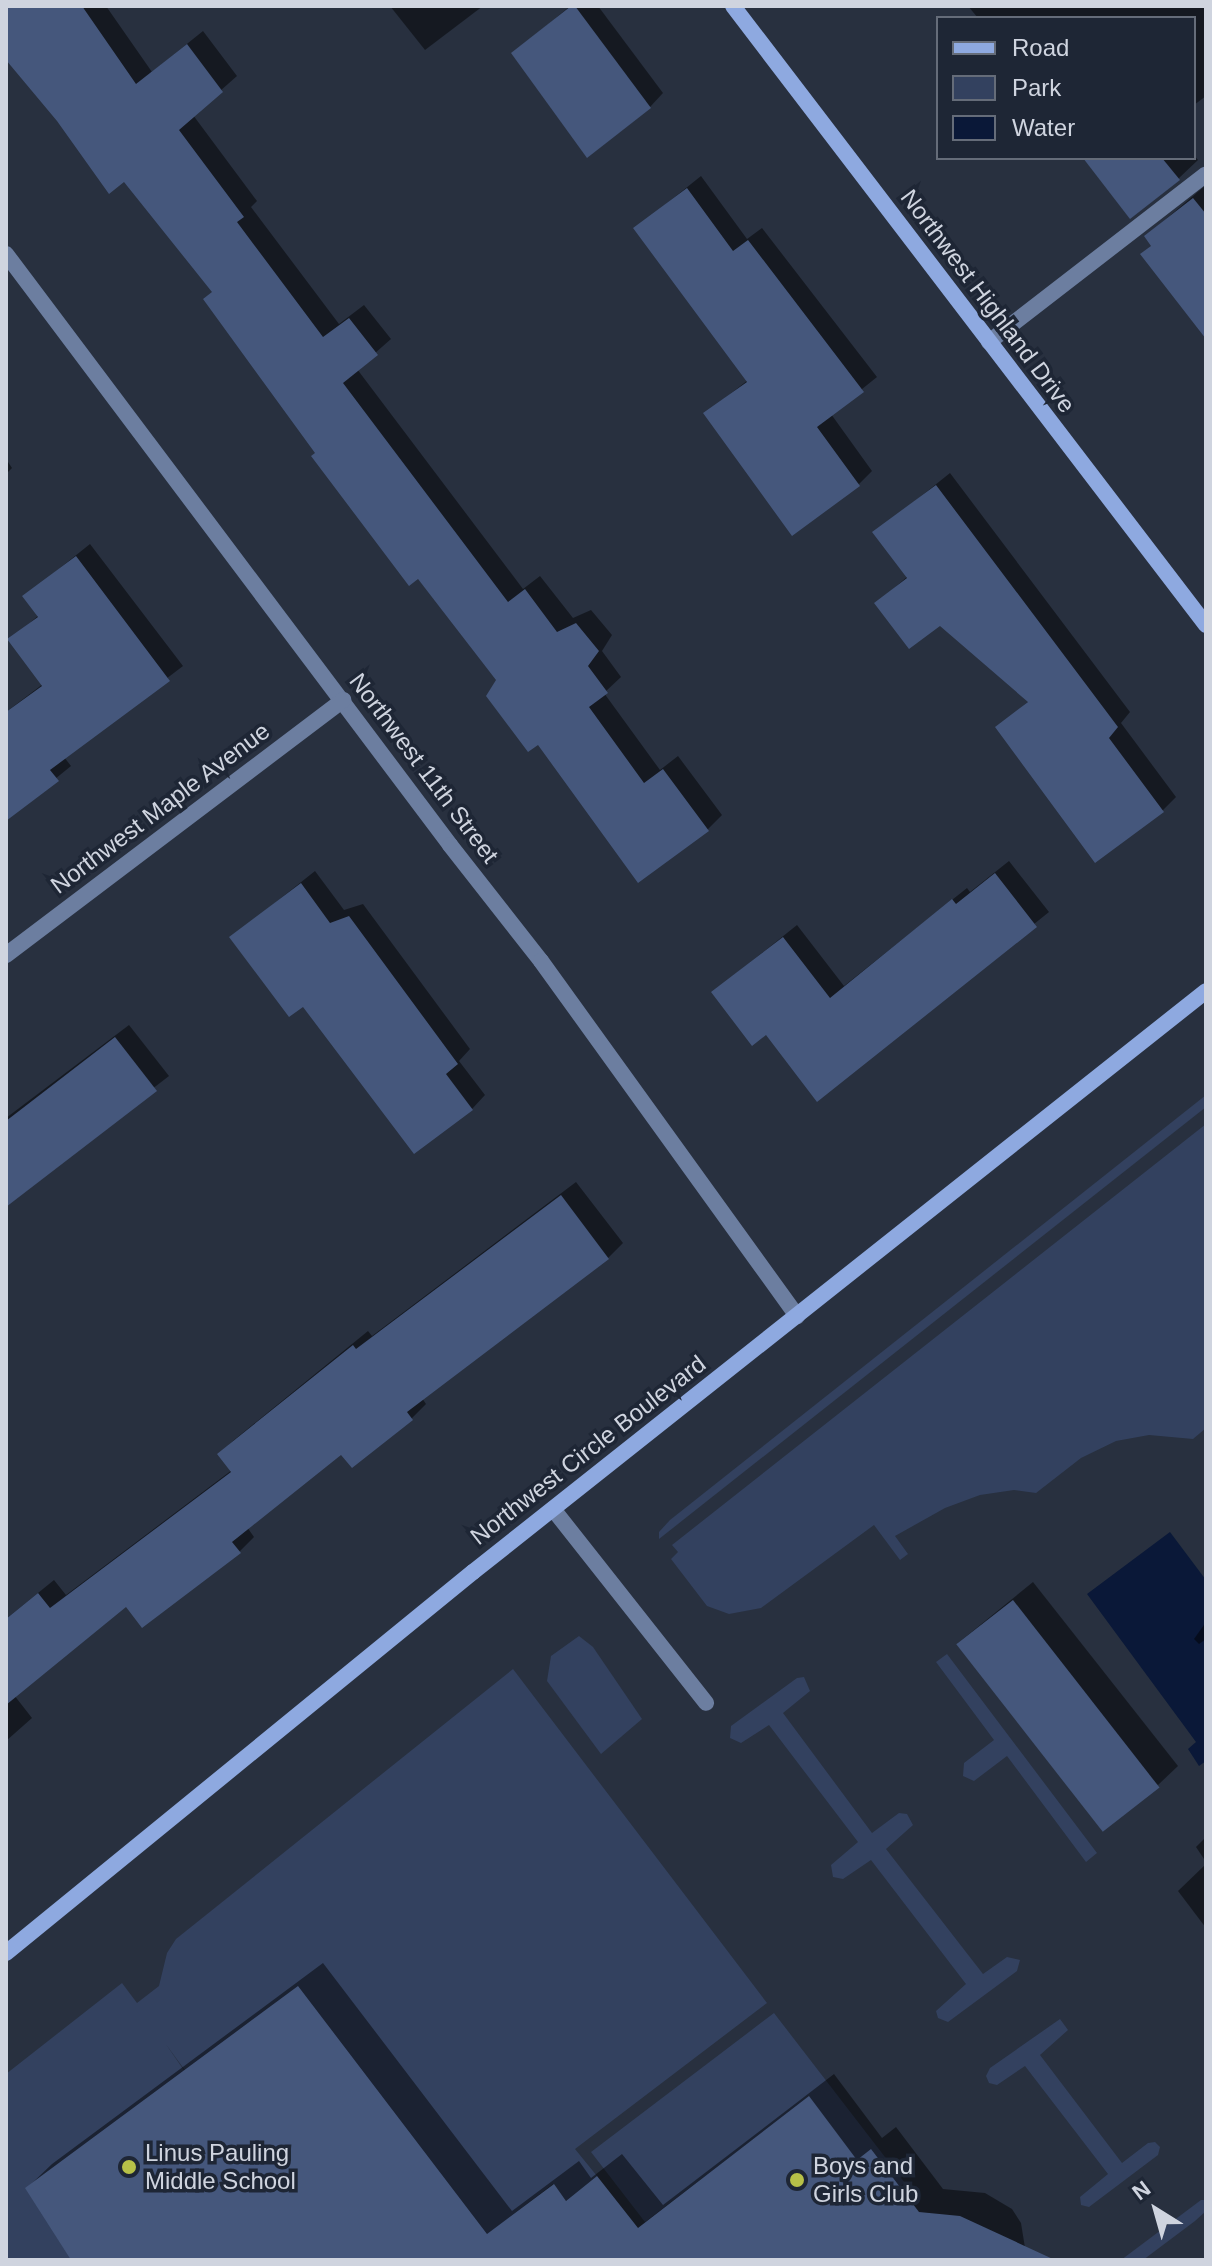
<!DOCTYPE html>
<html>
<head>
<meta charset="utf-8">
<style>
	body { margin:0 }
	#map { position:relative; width:1212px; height:2266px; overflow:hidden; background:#28303f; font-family:Helvetica,sans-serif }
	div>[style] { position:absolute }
	.green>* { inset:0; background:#33415f }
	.water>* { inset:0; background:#0a1838 }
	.shadow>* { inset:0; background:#0007 }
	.building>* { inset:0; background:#45577c; transform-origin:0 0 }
	.service>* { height:16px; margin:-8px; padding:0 8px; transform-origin:8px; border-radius:8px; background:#6c7ea0 }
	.minor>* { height:16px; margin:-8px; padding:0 8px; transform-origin:8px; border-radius:8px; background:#6c7ea0 }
	.secondary>* { height:16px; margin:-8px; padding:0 8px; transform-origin:8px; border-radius:8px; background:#8ea9e0 }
	.dots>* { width:22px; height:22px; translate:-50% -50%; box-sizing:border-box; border:4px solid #1e2635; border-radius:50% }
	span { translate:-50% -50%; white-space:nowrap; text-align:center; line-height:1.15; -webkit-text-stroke:7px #1e2635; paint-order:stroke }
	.street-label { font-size:24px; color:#cfd4df }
	.poi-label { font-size:24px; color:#cfd4df }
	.left { translate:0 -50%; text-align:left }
	.frame { position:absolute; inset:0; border:8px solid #cfd4df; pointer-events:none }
	.legend { position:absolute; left:936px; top:16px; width:260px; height:144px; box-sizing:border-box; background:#1e2635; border:2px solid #656c79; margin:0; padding:10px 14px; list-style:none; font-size:24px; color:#cfd4df }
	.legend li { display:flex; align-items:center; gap:16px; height:40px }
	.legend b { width:40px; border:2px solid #656c79 }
	.north { position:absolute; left:1116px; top:2170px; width:80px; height:80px; -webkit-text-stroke:6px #1e2635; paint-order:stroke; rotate:323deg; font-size:22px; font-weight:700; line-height:32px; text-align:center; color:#cfd4df }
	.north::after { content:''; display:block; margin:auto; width:28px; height:36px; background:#cfd4df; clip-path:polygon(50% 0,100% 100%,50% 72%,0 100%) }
</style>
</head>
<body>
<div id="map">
	<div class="green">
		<div style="clip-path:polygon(1206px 1095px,1206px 1107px,659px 1539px,659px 1532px,670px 1520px)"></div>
		<div style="clip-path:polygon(1206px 1124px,1206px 1428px,1193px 1439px,1149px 1435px,1116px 1441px,1081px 1458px,1036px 1493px,1014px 1490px,980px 1495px,945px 1508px,895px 1536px,908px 1554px,900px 1560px,874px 1525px,761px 1608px,729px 1614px,707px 1606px,671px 1559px,678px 1552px,672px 1545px)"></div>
		<div style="clip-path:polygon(579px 1636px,593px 1647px,642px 1719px,601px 1754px,547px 1681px,551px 1656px)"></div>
		<div style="clip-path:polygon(947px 1654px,1097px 1853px,1086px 1862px,1007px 1756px,974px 1781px,963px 1776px,964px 1763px,994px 1740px,936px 1662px)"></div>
		<div style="clip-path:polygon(513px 1669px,767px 2003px,575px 2149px,597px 2176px,566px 2201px,553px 2184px,453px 2260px,324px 2260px,165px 2043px,316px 2260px,6px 2260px,6px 2074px,122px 1983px,137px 2003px,159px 1986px,167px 1953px,176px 1939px)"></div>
		<div style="clip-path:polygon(804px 1677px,810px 1691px,783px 1713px,872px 1833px,899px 1813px,907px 1814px,913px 1825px,886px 1849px,983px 1974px,1007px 1957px,1020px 1960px,1017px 1971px,948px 2022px,938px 2018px,936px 2011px,966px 1984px,871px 1860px,843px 1879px,833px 1877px,831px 1865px,858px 1842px,769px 1725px,741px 1743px,730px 1738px,731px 1726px,797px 1678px)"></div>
		<div style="clip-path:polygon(774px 2013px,905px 2183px,899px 2187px,857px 2160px,809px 2097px,645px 2222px,591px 2152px)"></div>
		<div style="clip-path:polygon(1060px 2019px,1068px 2030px,1040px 2055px,1122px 2163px,1148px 2143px,1155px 2142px,1160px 2147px,1158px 2155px,1089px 2207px,1081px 2205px,1080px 2197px,1108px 2174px,1025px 2066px,997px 2085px,989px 2083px,986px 2076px,990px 2068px)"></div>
		<div style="clip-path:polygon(1201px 2200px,1206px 2200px,1206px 2211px,1195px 2221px,1143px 2260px,1121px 2260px)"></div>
	</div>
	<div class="water">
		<div style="clip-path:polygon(1170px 1532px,1206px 1580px,1206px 1761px,1199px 1766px,1188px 1749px,1196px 1742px,1087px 1594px)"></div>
	</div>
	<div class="shadow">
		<div style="clip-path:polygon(6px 6px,106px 6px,152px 72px,203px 31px,237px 76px,193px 115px,257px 201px,251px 207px,339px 324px,364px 305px,391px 339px,357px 369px,523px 589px,540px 576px,573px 618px,591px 610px,612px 635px,602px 651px,621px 677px,604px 693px,660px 770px,678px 756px,722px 815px,707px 830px,499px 680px,317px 452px,214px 291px,125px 180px,59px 120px,6px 57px)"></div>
		<div style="clip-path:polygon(390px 6px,483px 6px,425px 50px)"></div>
		<div style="clip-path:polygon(570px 6px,598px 6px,663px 93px,650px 107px,514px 53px)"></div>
		<div style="clip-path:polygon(968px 6px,1206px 6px,1206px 96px,1194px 105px,1194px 18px,978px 18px)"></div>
		<div style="clip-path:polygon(1194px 155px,1198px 160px,1178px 179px,1085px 158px,1194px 158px)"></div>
		<div style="clip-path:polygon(701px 176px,747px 239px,762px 228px,877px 377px,831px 414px,872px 471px,859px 484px,706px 413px,748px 380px,636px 228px)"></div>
		<div style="clip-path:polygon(1206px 185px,1206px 318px,1146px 236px)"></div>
		<div style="clip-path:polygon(6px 459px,12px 468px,6px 474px)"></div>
		<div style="clip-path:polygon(950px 473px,1130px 712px,1121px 723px,1176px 797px,1162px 811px,997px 728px,1029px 701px,940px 624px,877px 603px,908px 576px,875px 533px)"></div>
		<div style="clip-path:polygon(90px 544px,183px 666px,64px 757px,71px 766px,6px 819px,6px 712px,43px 684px,10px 640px,39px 615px,25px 596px)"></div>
		<div style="clip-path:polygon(1009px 861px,1049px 912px,817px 1099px,767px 1032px,713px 992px,797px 925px,844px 986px,967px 888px,970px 892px)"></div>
		<div style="clip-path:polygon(315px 871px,344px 910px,363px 904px,470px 1049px,459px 1061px,485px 1095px,472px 1109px,304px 1004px,232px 937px)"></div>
		<div style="clip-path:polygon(129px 1025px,169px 1076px,6px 1202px,6px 1118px)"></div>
		<div style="clip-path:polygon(576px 1182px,623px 1243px,608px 1258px,422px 1398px,426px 1404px,412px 1418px,352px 1465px,341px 1452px,247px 1527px,254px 1537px,239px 1552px,127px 1604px,14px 1695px,32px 1718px,6px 1741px,6px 1619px,54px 1580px,66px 1595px,232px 1470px,219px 1454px,234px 1440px,368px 1331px,372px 1336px)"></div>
		<div style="clip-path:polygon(1033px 1582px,1178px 1766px,1158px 1785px,958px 1643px)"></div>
		<div style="clip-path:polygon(1206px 1622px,1206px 1639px,1199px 1644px,1194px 1639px)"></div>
		<div style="clip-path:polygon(1206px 1837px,1206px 1862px,1196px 1847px)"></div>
		<div style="clip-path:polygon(1206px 1864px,1206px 1928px,1178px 1891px)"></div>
		<div style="clip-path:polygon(323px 1963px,512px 2211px,579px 2161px,591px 2178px,622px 2154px,663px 2205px,834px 2074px,882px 2138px,896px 2127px,943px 2189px,985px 2193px,1012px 2209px,1021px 2223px,1027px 2260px,73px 2260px,27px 2188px,52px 2164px)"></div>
	</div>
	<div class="building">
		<div style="clip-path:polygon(6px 6px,82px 6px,136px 84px,187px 44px,223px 92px,179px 130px,244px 217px,237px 222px,323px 337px,349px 318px,378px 355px,343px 383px,508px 602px,525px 589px,557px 632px,576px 623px,599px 651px,588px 666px,608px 693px,589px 707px,644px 783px,663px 769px,709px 831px,638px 883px,538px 745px,528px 752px,486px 696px,496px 680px,418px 579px,409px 586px,311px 456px,315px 453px,203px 299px,212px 292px,124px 182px,109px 194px,57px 121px,6px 60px)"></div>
		<div style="clip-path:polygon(571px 6px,575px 6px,651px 108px,587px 158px,511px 53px)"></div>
		<div style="clip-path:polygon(1083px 158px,1162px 158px,1180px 180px,1130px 219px)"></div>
		<div style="clip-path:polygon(687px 188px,733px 251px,748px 240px,864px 392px,817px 427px,860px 486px,792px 536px,703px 413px,747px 382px,633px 228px)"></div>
		<div style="clip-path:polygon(1193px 198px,1206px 214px,1206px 339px,1140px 254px,1151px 246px,1144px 236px)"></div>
		<div style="clip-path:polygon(936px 485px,1118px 727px,1109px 738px,1164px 812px,1095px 863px,995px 727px,1028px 702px,940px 626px,909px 649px,874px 603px,907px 578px,872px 532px)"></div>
		<div style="clip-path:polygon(76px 556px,170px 681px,50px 770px,59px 781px,6px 821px,6px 712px,42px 686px,7px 639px,38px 617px,22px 596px)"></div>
		<div style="clip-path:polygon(995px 873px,1037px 927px,817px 1102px,766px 1035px,752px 1046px,711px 992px,783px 937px,830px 998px,952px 899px,956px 904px)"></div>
		<div style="clip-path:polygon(301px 883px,330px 923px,349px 916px,458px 1064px,446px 1074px,473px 1110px,414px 1154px,303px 1007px,289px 1017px,229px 937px)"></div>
		<div style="clip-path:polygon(115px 1037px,157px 1091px,6px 1207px,6px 1121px)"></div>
		<div style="clip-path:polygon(561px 1195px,609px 1259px,407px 1412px,413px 1420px,352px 1468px,341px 1455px,232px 1542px,241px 1553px,142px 1628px,126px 1607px,6px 1705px,6px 1619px,38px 1593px,50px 1608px,231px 1472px,217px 1454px,353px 1345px,356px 1349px)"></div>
		<div style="left:1013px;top:1600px;width:238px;height:72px;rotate:52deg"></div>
		<div style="clip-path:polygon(298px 1986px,487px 2234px,554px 2184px,566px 2201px,597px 2176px,638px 2228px,809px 2096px,857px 2160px,871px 2149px,919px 2212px,960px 2216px,1055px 2260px,71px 2260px,25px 2188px)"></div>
	</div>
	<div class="service">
		<div style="left:989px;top:342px;width:274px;rotate:-37.7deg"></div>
		<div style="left:553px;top:1509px;width:247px;rotate:51.7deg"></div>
	</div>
	<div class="minor">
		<div style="left:6px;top:254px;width:739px;rotate:53.08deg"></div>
		<div style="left:450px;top:845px;width:147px;rotate:51.9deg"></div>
		<div style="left:541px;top:961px;width:438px;rotate:54.2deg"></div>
		<div style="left:6px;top:955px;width:423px;rotate:-37.1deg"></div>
	</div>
	<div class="secondary">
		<div style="left:733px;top:6px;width:779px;rotate:52.62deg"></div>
		<div style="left:6px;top:1953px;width:603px;rotate:-39.21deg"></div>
		<div style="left:473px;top:1572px;width:935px;rotate:-38.4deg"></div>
	</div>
	<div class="dots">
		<div style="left:129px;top:2167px;background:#b7c148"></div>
		<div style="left:797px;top:2180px;background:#b7c148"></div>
	</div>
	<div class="street-label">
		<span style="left:988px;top:301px;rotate:53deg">Northwest Highland Drive</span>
		<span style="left:424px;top:768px;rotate:53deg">Northwest 11th Street</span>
		<span style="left:160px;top:808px;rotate:-37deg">Northwest Maple Avenue</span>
		<span style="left:588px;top:1450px;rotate:-38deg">Northwest Circle Boulevard</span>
	</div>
	<div class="poi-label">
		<span class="left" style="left:145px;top:2167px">Linus Pauling<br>Middle School</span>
		<span class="left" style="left:813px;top:2180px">Boys and<br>Girls Club</span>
	</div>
	<div class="frame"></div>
	<ul class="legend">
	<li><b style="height:10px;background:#8ea9e0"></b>Road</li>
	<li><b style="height:22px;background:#33415f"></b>Park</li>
	<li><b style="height:22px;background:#0a1838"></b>Water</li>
	</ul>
	<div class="north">N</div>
</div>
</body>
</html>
